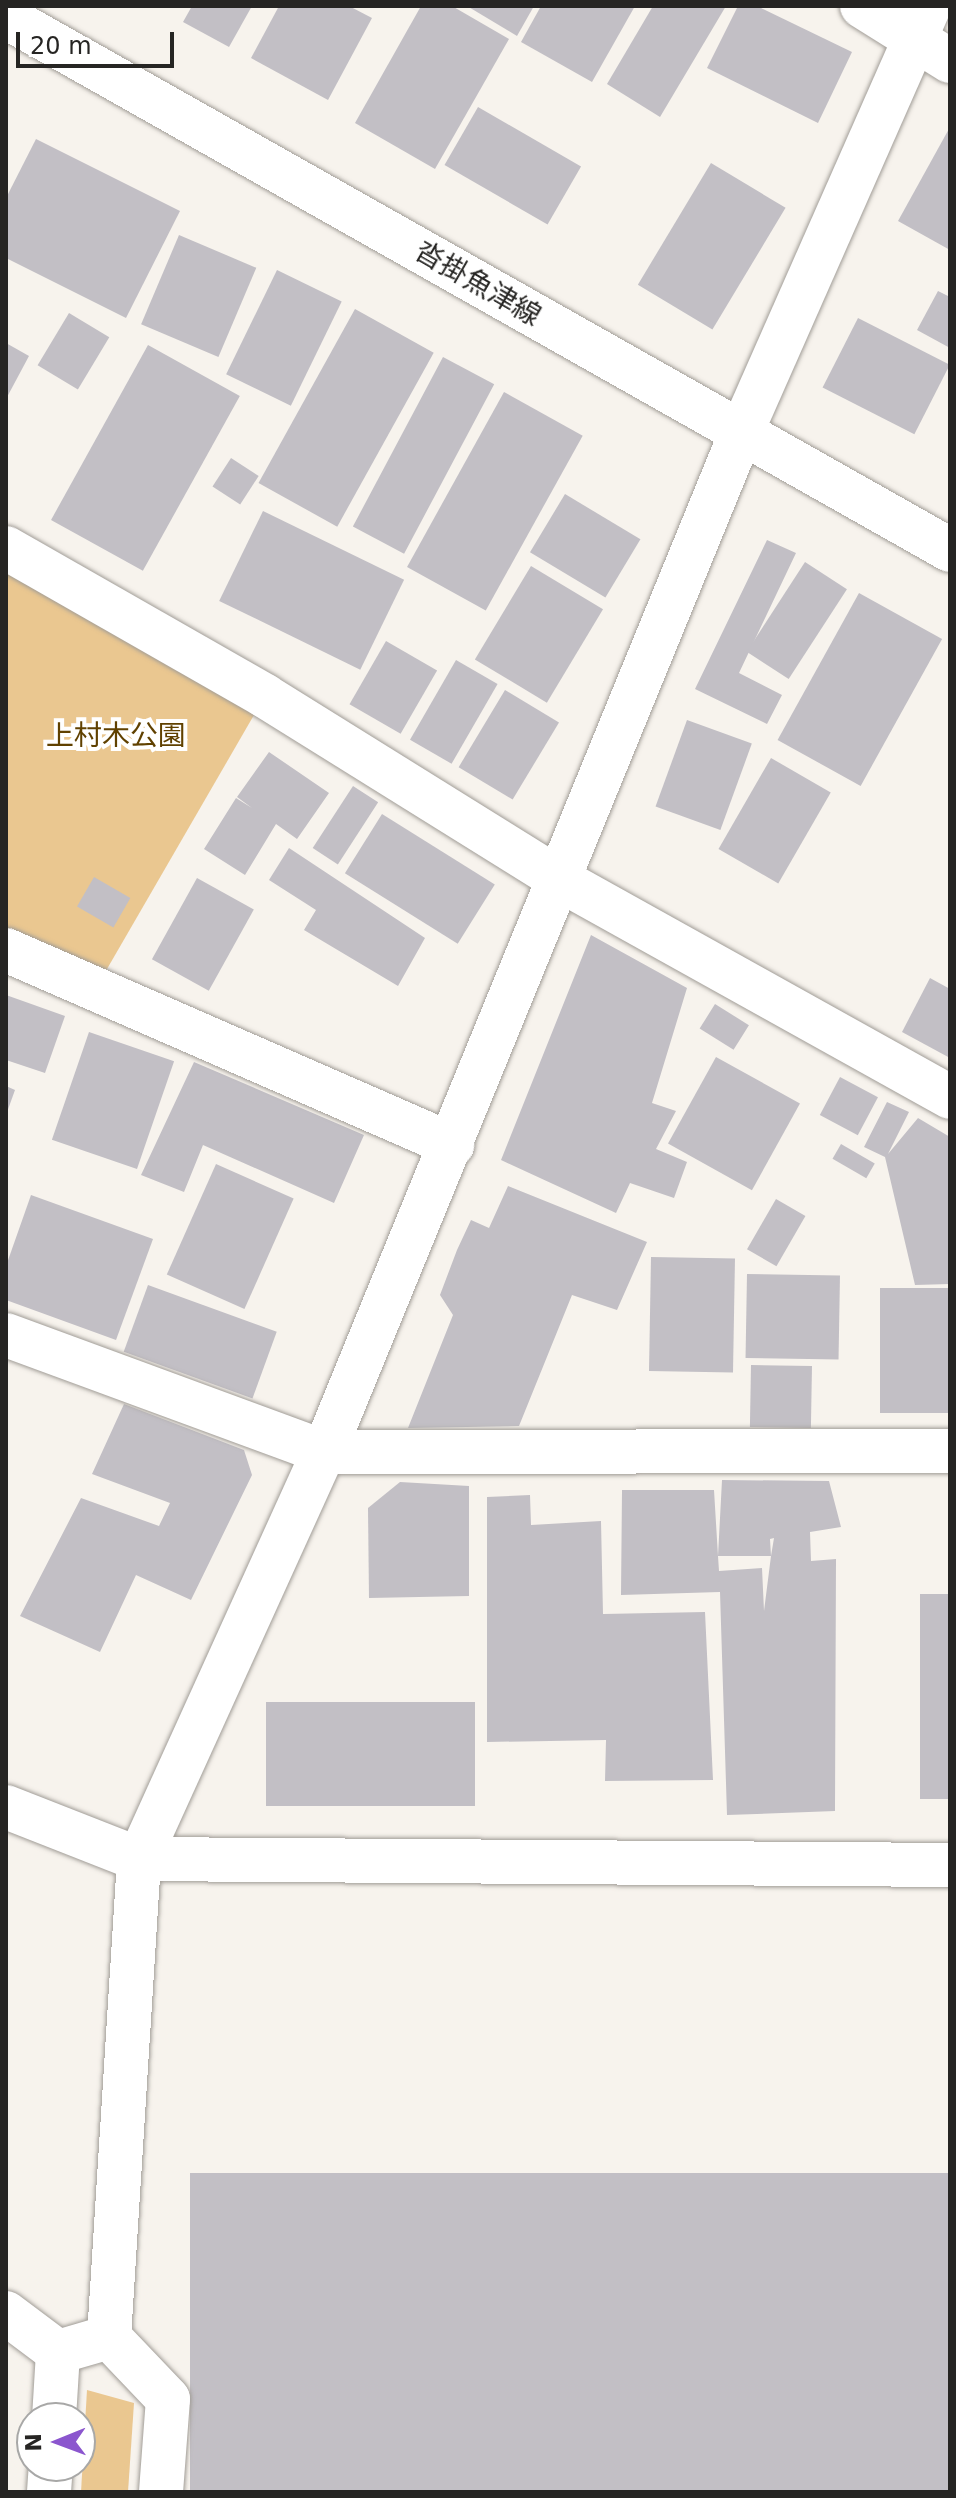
<!DOCTYPE html>
<html>
<head>
<meta charset="utf-8">
<style>
	body { margin:0 }
	#map { position:relative; width:956px; height:2498px; overflow:hidden; background:#f7f3ed; font-family:"DejaVu Sans","Noto Sans JP",sans-serif }
	div>[style] { position:absolute }
	.green>* { inset:0; background:#eac790 }
	.building>* { inset:0; background:#c2bfc5; transform-origin:0 0 }
	.roads { filter:drop-shadow(0 0 2px #a19d97) drop-shadow(0 0 2px #a19d97) }
	.street>* { height:44px; margin:-22px; padding:0 22px; transform-origin:22px; border-radius:22px; background:#fff }
	.secondary>* { height:44px; margin:-22px; padding:0 22px; transform-origin:22px; border-radius:22px; background:#fff }
	span { translate:-50% -50%; white-space:nowrap; text-align:center; line-height:1.15; -webkit-text-stroke:8px #fff; paint-order:stroke }
	.street-label { font-size:28px; color:#262523 }
	.park-label { font-size:28px; color:#604100 }
	.frame { position:absolute; inset:0; border:8px solid #262523; pointer-events:none }
	.north { position:absolute; left:16px; top:2402px; width:80px; height:80px; box-sizing:border-box; background:#fff; border:2px solid #a8a8a7; border-radius:50%; rotate:269deg; font-size:22px; font-weight:700; line-height:32px; text-align:center; color:#262523 }
	.north::after { content:''; display:block; margin:auto; width:28px; height:36px; background:#8b56ce; clip-path:polygon(50% 0,100% 100%,50% 72%,0 100%) }
	.scale { position:absolute; left:16px; top:32px; width:158px; height:36px; box-sizing:border-box; border:4px solid #262523; border-top:0; padding-left:10px; font-size:24px; line-height:28px; white-space:nowrap; color:#262523; -webkit-text-stroke:6px #fff; paint-order:stroke }
</style>
</head>
<body>
<div id="map">
	<div class="green">
		<div style="clip-path:polygon(6px 548px,265px 696px,96px 988px,6px 950px)"></div>
		<div style="clip-path:polygon(87px 2390px,134px 2403px,128px 2492px,81px 2492px)"></div>
	</div>
	<div class="building">
		<div style="clip-path:polygon(192px 6px,252px 6px,229px 47px,183px 22px)"></div>
		<div style="clip-path:polygon(279px 6px,349px 6px,372px 18px,328px 100px,251px 58px)"></div>
		<div style="clip-path:polygon(421px 6px,452px 6px,509px 39px,435px 169px,355px 123px)"></div>
		<div style="clip-path:polygon(467px 6px,534px 6px,517px 36px)"></div>
		<div style="clip-path:polygon(541px 6px,635px 6px,592px 82px,521px 42px)"></div>
		<div style="clip-path:polygon(653px 6px,726px 6px,660px 117px,607px 84px)"></div>
		<div style="clip-path:polygon(738px 6px,757px 6px,852px 52px,818px 123px,707px 68px)"></div>
		<div style="left:478px;top:107px;width:119px;height:67px;rotate:30deg"></div>
		<div style="clip-path:polygon(950px 127px,950px 250px,898px 221px)"></div>
		<div style="clip-path:polygon(36px 139px,180px 211px,126px 318px,6px 258px,6px 198px)"></div>
		<div style="left:711px;top:163px;width:87px;height:142px;rotate:31deg"></div>
		<div style="left:179px;top:235px;width:84px;height:97px;rotate:23deg"></div>
		<div style="left:277px;top:270px;width:72px;height:116px;rotate:26deg"></div>
		<div style="clip-path:polygon(938px 291px,950px 297px,950px 348px,917px 330px)"></div>
		<div style="left:355px;top:309px;width:90px;height:199px;rotate:29deg"></div>
		<div style="left:69px;top:313px;width:47px;height:61px;rotate:31deg"></div>
		<div style="left:858px;top:318px;width:103px;height:78px;rotate:27deg"></div>
		<div style="clip-path:polygon(6px 343px,29px 356px,6px 399px)"></div>
		<div style="left:148px;top:345px;width:105px;height:200px;rotate:29deg"></div>
		<div style="left:443px;top:357px;width:58px;height:192px;rotate:28deg"></div>
		<div style="left:504px;top:392px;width:90px;height:200px;rotate:29deg"></div>
		<div style="left:231px;top:458px;width:33px;height:34px;rotate:33deg"></div>
		<div style="left:565px;top:494px;width:88px;height:68px;rotate:31deg"></div>
		<div style="left:263px;top:511px;width:157px;height:100px;rotate:26deg"></div>
		<div style="clip-path:polygon(767px 540px,796px 553px,739px 673px,782px 695px,767px 724px,695px 689px)"></div>
		<div style="left:805px;top:562px;width:50px;height:107px;rotate:33deg"></div>
		<div style="left:531px;top:566px;width:84px;height:109px;rotate:31deg"></div>
		<div style="left:859px;top:593px;width:95px;height:168px;rotate:29deg"></div>
		<div style="left:386px;top:641px;width:59px;height:73px;rotate:30deg"></div>
		<div style="left:456px;top:660px;width:48px;height:92px;rotate:30deg"></div>
		<div style="left:505px;top:690px;width:63px;height:90px;rotate:31deg"></div>
		<div style="left:687px;top:720px;width:69px;height:92px;rotate:20deg"></div>
		<div style="clip-path:polygon(269px 752px,329px 793px,297px 839px,276px 824px,245px 875px,204px 849px,236px 798px,252px 808px,237px 797px)"></div>
		<div style="left:771px;top:758px;width:69px;height:105px;rotate:30deg"></div>
		<div style="left:353px;top:786px;width:30px;height:74px;rotate:33deg"></div>
		<div style="left:382px;top:814px;width:133px;height:70px;rotate:32deg"></div>
		<div style="clip-path:polygon(289px 848px,425px 938px,398px 986px,304px 930px,316px 910px,269px 880px)"></div>
		<div style="left:94px;top:877px;width:42px;height:34px;rotate:30deg"></div>
		<div style="left:197px;top:878px;width:65px;height:93px;rotate:29deg"></div>
		<div style="clip-path:polygon(591px 935px,687px 988px,652px 1103px,676px 1111px,656px 1149px,687px 1162px,674px 1198px,630px 1183px,616px 1213px,501px 1160px)"></div>
		<div style="clip-path:polygon(930px 978px,950px 989px,950px 1058px,902px 1032px)"></div>
		<div style="clip-path:polygon(6px 995px,65px 1016px,45px 1073px,6px 1060px)"></div>
		<div style="left:715px;top:1004px;width:40px;height:29px;rotate:32deg"></div>
		<div style="left:89px;top:1032px;width:90px;height:114px;rotate:19deg"></div>
		<div style="left:716px;top:1057px;width:96px;height:99px;rotate:29deg"></div>
		<div style="clip-path:polygon(194px 1062px,364px 1135px,334px 1203px,203px 1145px,184px 1192px,141px 1175px)"></div>
		<div style="left:840px;top:1077px;width:43px;height:43px;rotate:28deg"></div>
		<div style="clip-path:polygon(6px 1086px,15px 1090px,6px 1115px)"></div>
		<div style="clip-path:polygon(887px 1102px,909px 1112px,888px 1154px,918px 1118px,950px 1137px,950px 1284px,915px 1285px,885px 1157px,864px 1147px)"></div>
		<div style="left:841px;top:1144px;width:39px;height:17px;rotate:30deg"></div>
		<div style="left:216px;top:1164px;width:85px;height:121px;rotate:24deg"></div>
		<div style="clip-path:polygon(508px 1186px,647px 1242px,617px 1310px,572px 1295px,519px 1426px,408px 1428px,453px 1315px,440px 1295px,457px 1250px,471px 1220px,489px 1228px)"></div>
		<div style="clip-path:polygon(31px 1195px,153px 1239px,116px 1340px,6px 1300px,6px 1266px)"></div>
		<div style="left:776px;top:1199px;width:34px;height:58px;rotate:30deg"></div>
		<div style="left:651px;top:1257px;width:84px;height:114px;rotate:1deg"></div>
		<div style="left:747px;top:1274px;width:93px;height:84px;rotate:1deg"></div>
		<div style="left:148px;top:1285px;width:137px;height:71px;rotate:20deg"></div>
		<div style="left:950px;top:1288px;width:125px;height:70px;rotate:90deg"></div>
		<div style="left:751px;top:1365px;width:61px;height:62px;rotate:1deg"></div>
		<div style="clip-path:polygon(124px 1404px,244px 1450px,252px 1475px,191px 1600px,136px 1575px,100px 1652px,20px 1616px,81px 1498px,159px 1526px,170px 1503px,92px 1474px)"></div>
		<div style="clip-path:polygon(evenodd,722px 1480px,829px 1481px,841px 1527px,810px 1532px,811px 1561px,836px 1559px,835px 1811px,727px 1815px,720px 1592px,621px 1595px,622px 1490px,714px 1490px,718px 1556px,722px 1480px,774px 1538px,771px 1556px,764px 1611px,762px 1568px,719px 1571px,718px 1556px,771px 1556px,770px 1539px,774px 1538px)"></div>
		<div style="clip-path:polygon(400px 1482px,469px 1486px,469px 1596px,369px 1598px,368px 1508px)"></div>
		<div style="clip-path:polygon(530px 1495px,531px 1525px,601px 1521px,603px 1614px,705px 1612px,713px 1780px,605px 1781px,606px 1740px,487px 1742px,487px 1497px)"></div>
		<div style="left:950px;top:1594px;width:205px;height:30px;rotate:90deg"></div>
		<div style="left:475px;top:1702px;width:104px;height:209px;rotate:90deg"></div>
		<div style="left:190px;top:2173px;width:760px;height:319px"></div>
	</div>
	<div class="roads">
		<div class="street">
			<div style="left:862px;top:6px;width:104px;rotate:32deg"></div>
			<div style="left:6px;top:548px;width:298px;rotate:29.7deg"></div>
			<div style="left:265px;top:696px;width:350px;rotate:31.9deg"></div>
			<div style="left:562px;top:881px;width:444px;rotate:29.1deg"></div>
			<div style="left:6px;top:950px;width:487px;rotate:23.6deg"></div>
			<div style="left:6px;top:1335px;width:339px;rotate:20.2deg"></div>
			<div style="left:324px;top:1452px;width:626px;rotate:-0.09deg"></div>
			<div style="left:6px;top:2313px;width:65px;rotate:36.9deg"></div>
		</div>
		<div class="secondary">
			<div style="left:6px;top:17px;width:1084px;rotate:29.45deg"></div>
			<div style="left:6px;top:1807px;width:143px;rotate:21.4deg"></div>
			<div style="left:139px;top:1859px;width:811px;rotate:0.42deg"></div>
			<div style="left:54px;top:2418px;width:66px;rotate:-86.5deg"></div>
			<div style="left:58px;top:2352px;width:53px;rotate:-16.4deg"></div>
			<div style="left:49px;top:2492px;width:26px;rotate:-86deg"></div>
			<div style="left:161px;top:2492px;width:93px;rotate:-85.7deg"></div>
			<div style="left:168px;top:2399px;width:86px;rotate:-133.6deg"></div>
			<div style="left:109px;top:2337px;width:479px;rotate:-86.4deg"></div>
			<div style="left:139px;top:1859px;width:447px;rotate:-65.6deg"></div>
			<div style="left:324px;top:1452px;width:1101px;rotate:-67.74deg"></div>
			<div style="left:741px;top:433px;width:467px;rotate:-66.2deg"></div>
		</div>
	</div>
	<div class="street-label">
		<span style="left:478px;top:284px;rotate:30deg">沓掛魚津線</span>
	</div>
	<div class="park-label">
		<span style="left:116px;top:736px">上村木公園</span>
	</div>
	<div class="frame"></div>
	<div class="north">N</div>
	<div class="scale">20 m</div>
</div>
</body>
</html>
